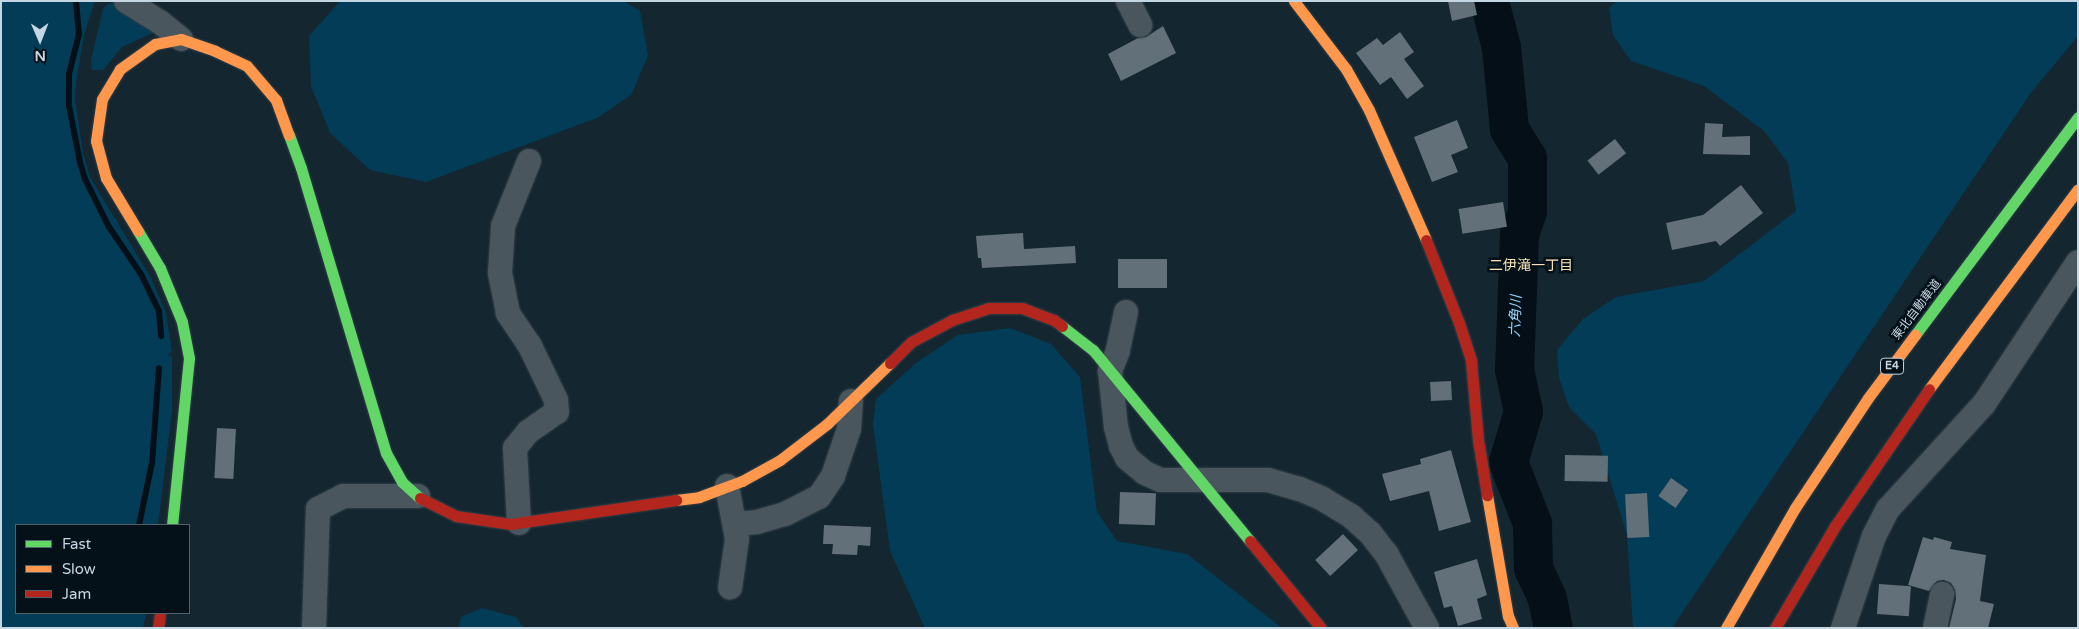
<!DOCTYPE html>
<html>
<head>
<meta charset="utf-8">
<style>
	body { margin:0 }
	#map { position:relative; width:2079px; height:629px; overflow:hidden; background:#142630; font-family:"Varela Round","Noto Sans JP",sans-serif }
	div>[style] { position:absolute }
	.green>* { inset:0; background:#033c56 }
	.stream>* { height:6px; margin:-3px; padding:0 3px; transform-origin:3px; border-radius:3px; background:#050f17 }
	.river>* { height:39px; margin:-19.5px; padding:0 19.5px; transform-origin:19.5px; border-radius:19.5px; background:#050f17 }
	.building>* { inset:0; background:#627079; transform-origin:0 0 }
	.roads { filter:drop-shadow(0 0 1px #324048) drop-shadow(0 0 1px #324048) }
	.street>* { height:24px; margin:-12px; padding:0 12px; transform-origin:12px; border-radius:12px; background:#4a565d }
	.fast>* { height:11px; margin:-5.5px; padding:0 5.5px; transform-origin:5.5px; border-radius:5.5px; background:#63d668 }
	.slow>* { height:11px; margin:-5.5px; padding:0 5.5px; transform-origin:5.5px; border-radius:5.5px; background:#ff974d }
	.jam>* { height:11px; margin:-5.5px; padding:0 5.5px; transform-origin:5.5px; border-radius:5.5px; background:#b3261e }
	span { translate:-50% -50%; white-space:nowrap; text-align:center; line-height:1.15; -webkit-text-stroke:5px #051119; paint-order:stroke }
	.shield-label span { padding:1px 4px; background:#051119; border:1px solid; border-radius:4px; -webkit-text-stroke-width:0 }
	.shield-label { font-size:11px; color:#c4d6e2; font-weight:700 }
	.street-label { font-size:12px; color:#c4d6e2 }
	.neighbourhood-label { font-size:14px; color:#f9e1b8 }
	.water-label { font-size:14px; color:#97d6ff; font-style:italic }
	.frame { position:absolute; inset:0; border:2px solid #c4d6e2; pointer-events:none }
	.legend { position:absolute; left:15px; top:524px; width:175px; height:90px; box-sizing:border-box; background:#051119; border:1px solid #516069; margin:0; padding:6px 9px; list-style:none; font-size:15px; color:#c4d6e2 }
	.legend li { display:flex; align-items:center; gap:10px; height:25px }
	.legend b { width:25px; border:1px solid #516069 }
	.north { position:absolute; left:15px; top:15px; width:50px; height:50px; -webkit-text-stroke:4px #051119; paint-order:stroke; rotate:179deg; font-size:14px; font-weight:700; line-height:20px; text-align:center; color:#c4d6e2 }
	.north::after { content:''; display:block; margin:auto; width:18px; height:22px; background:#c4d6e2; clip-path:polygon(50% 0,100% 100%,50% 72%,0 100%) }
</style>
</head>
<body>
<div id="map">
	<div class="green">
		<div style="clip-path:polygon(1px 1px,95px 1px,84px 35px,76px 83px,75px 99px,83px 153px,89px 174px,97px 189px,151px 278px,166px 313px,172px 351px,167px 356px,172px 356px,172px 411px,158px 525px,16px 525px,16px 613px,146px 613px,143px 628px,1px 628px)"></div>
		<div style="clip-path:polygon(340px 1px,624px 1px,640px 11px,648px 56px,631px 95px,597px 118px,426px 182px,370px 170px,330px 133px,311px 86px,309px 36px)"></div>
		<div style="clip-path:polygon(1617px 1px,2078px 1px,2078px 36px,2030px 94px,1672px 628px,1633px 628px,1627px 535px,1596px 434px,1569px 407px,1559px 378px,1557px 350px,1583px 319px,1616px 297px,1704px 281px,1796px 211px,1788px 163px,1764px 131px,1704px 86px,1631px 61px,1613px 35px,1609px 8px)"></div>
		<div style="clip-path:polygon(117px 2px,157px 31px,122px 47px,103px 70px,92px 70px,91px 60px,103px 9px,107px 4px)"></div>
		<div style="clip-path:polygon(1010px 328px,1051px 344px,1080px 377px,1097px 512px,1117px 541px,1187px 554px,1282px 628px,925px 628px,890px 551px,873px 424px,876px 399px,916px 363px,958px 335px)"></div>
		<div style="clip-path:polygon(482px 608px,516px 617px,524px 628px,458px 628px,461px 617px)"></div>
	</div>
	<div class="stream">
		<div style="left:76px;top:1px;width:33px;rotate:85deg"></div>
		<div style="left:79px;top:34px;width:41px;rotate:104deg"></div>
		<div style="left:69px;top:74px;width:32px;rotate:90deg"></div>
		<div style="left:69px;top:106px;width:57px;rotate:78.9deg"></div>
		<div style="left:80px;top:162px;width:18px;rotate:74deg"></div>
		<div style="left:85px;top:179px;width:54px;rotate:63.4deg"></div>
		<div style="left:109px;top:227px;width:57px;rotate:55.8deg"></div>
		<div style="left:141px;top:274px;width:41px;rotate:64.1deg"></div>
		<div style="left:159px;top:311px;width:25px;rotate:85deg"></div>
		<div style="left:139px;top:525px;width:63px;rotate:-78.2deg"></div>
		<div style="left:152px;top:463px;width:95px;rotate:-85.8deg"></div>
	</div>
	<div class="river">
		<div style="left:1489px;top:1px;width:48px;rotate:75.4deg"></div>
		<div style="left:1501px;top:47px;width:82px;rotate:84.4deg"></div>
		<div style="left:1509px;top:129px;width:34px;rotate:58deg"></div>
		<div style="left:1527px;top:158px;width:53px;rotate:90deg"></div>
		<div style="left:1527px;top:211px;width:24px;rotate:109deg"></div>
		<div style="left:1519px;top:234px;width:135px;rotate:92.1deg"></div>
		<div style="left:1514px;top:369px;width:43px;rotate:77.9deg"></div>
		<div style="left:1523px;top:411px;width:53px;rotate:106.4deg"></div>
		<div style="left:1508px;top:462px;width:66px;rotate:68.5deg"></div>
		<div style="left:1532px;top:523px;width:45px;rotate:88.7deg"></div>
		<div style="left:1533px;top:568px;width:33px;rotate:65deg"></div>
		<div style="left:1547px;top:598px;width:31px;rotate:79deg"></div>
	</div>
	<div class="building">
		<div style="clip-path:polygon(1448px 1px,1474px 1px,1477px 15px,1452px 21px)"></div>
		<div style="clip-path:polygon(1163px 26px,1176px 53px,1121px 81px,1108px 54px,1138px 38px,1146px 37px)"></div>
		<div style="clip-path:polygon(1400px 32px,1414px 52px,1404px 59px,1424px 86px,1407px 99px,1391px 77px,1380px 85px,1356px 53px,1377px 38px,1383px 45px)"></div>
		<div style="clip-path:polygon(1457px 120px,1468px 148px,1451px 155px,1458px 172px,1432px 182px,1414px 137px)"></div>
		<div style="clip-path:polygon(1705px 123px,1723px 124px,1722px 137px,1750px 136px,1750px 155px,1703px 154px)"></div>
		<div style="left:1615px;top:139px;width:18px;height:35px;rotate:52deg"></div>
		<div style="clip-path:polygon(1741px 185px,1763px 213px,1720px 246px,1716px 241px,1672px 250px,1666px 223px,1703px 215px)"></div>
		<div style="left:1503px;top:202px;width:25px;height:45px;rotate:81deg"></div>
		<div style="clip-path:polygon(1023px 233px,1024px 249px,1075px 246px,1076px 263px,982px 268px,981px 258px,978px 258px,976px 236px)"></div>
		<div style="left:1167px;top:259px;width:29px;height:49px;rotate:90deg"></div>
		<div style="left:1451px;top:381px;width:19px;height:21px;rotate:87deg"></div>
		<div style="left:217px;top:428px;width:19px;height:50px;rotate:3deg"></div>
		<div style="clip-path:polygon(1451px 450px,1471px 522px,1439px 531px,1429px 491px,1390px 501px,1382px 474px,1421px 464px,1420px 459px)"></div>
		<div style="left:1565px;top:455px;width:43px;height:26px;rotate:1deg"></div>
		<div style="left:1671px;top:478px;width:21px;height:22px;rotate:35deg"></div>
		<div style="left:1120px;top:492px;width:36px;height:32px;rotate:2deg"></div>
		<div style="left:1647px;top:493px;width:44px;height:22px;rotate:87deg"></div>
		<div style="clip-path:polygon(824px 525px,871px 527px,870px 546px,858px 545px,857px 555px,832px 554px,833px 544px,823px 544px)"></div>
		<div style="left:1343px;top:534px;width:22px;height:38px;rotate:47deg"></div>
		<div style="clip-path:polygon(1923px 537px,1933px 540px,1934px 537px,1952px 542px,1950px 549px,1986px 555px,1980px 601px,1994px 604px,1988px 628px,1949px 628px,1956px 599px,1955px 590px,1951px 583px,1944px 580px,1937px 581px,1929px 591px,1908px 585px)"></div>
		<div style="clip-path:polygon(1477px 559px,1487px 595px,1477px 599px,1482px 619px,1458px 626px,1452px 606px,1444px 608px,1434px 572px)"></div>
		<div style="left:1879px;top:584px;width:32px;height:30px;rotate:4deg"></div>
	</div>
	<div class="roads">
		<div class="street">
			<div style="left:126px;top:1px;width:40px;rotate:32deg"></div>
			<div style="left:160px;top:22px;width:27px;rotate:39deg"></div>
			<div style="left:1128px;top:1px;width:27px;rotate:63deg"></div>
			<div style="left:1126px;top:312px;width:40px;rotate:102deg"></div>
			<div style="left:1118px;top:351px;width:22px;rotate:112deg"></div>
			<div style="left:1110px;top:371px;width:56px;rotate:83.9deg"></div>
			<div style="left:1116px;top:427px;width:20px;rotate:75deg"></div>
			<div style="left:1121px;top:446px;width:13px;rotate:63deg"></div>
			<div style="left:1127px;top:458px;width:23px;rotate:40deg"></div>
			<div style="left:1145px;top:473px;width:17px;rotate:24deg"></div>
			<div style="left:1161px;top:480px;width:107px"></div>
			<div style="left:1268px;top:480px;width:33px;rotate:16deg"></div>
			<div style="left:1300px;top:489px;width:23px;rotate:23deg"></div>
			<div style="left:1321px;top:498px;width:35px;rotate:31deg"></div>
			<div style="left:1351px;top:516px;width:25px;rotate:42deg"></div>
			<div style="left:1370px;top:533px;width:28px;rotate:52deg"></div>
			<div style="left:1387px;top:555px;width:83px;rotate:61.3deg"></div>
			<div style="left:727px;top:486px;width:54px;rotate:79.3deg"></div>
			<div style="left:737px;top:539px;width:49px;rotate:98.1deg"></div>
			<div style="left:519px;top:523px;width:75px;rotate:-93.1deg"></div>
			<div style="left:515px;top:448px;width:21px;rotate:-51deg"></div>
			<div style="left:528px;top:432px;width:35px;rotate:-35deg"></div>
			<div style="left:557px;top:412px;width:12px;rotate:-95deg"></div>
			<div style="left:556px;top:400px;width:60px;rotate:-115.7deg"></div>
			<div style="left:530px;top:346px;width:40px;rotate:-124deg"></div>
			<div style="left:508px;top:313px;width:41px;rotate:-101.3deg"></div>
			<div style="left:500px;top:273px;width:47px;rotate:-86.3deg"></div>
			<div style="left:503px;top:226px;width:70px;rotate:-68.2deg"></div>
			<div style="left:735px;top:524px;width:22px;rotate:-5deg"></div>
			<div style="left:757px;top:522px;width:29px;rotate:-16deg"></div>
			<div style="left:785px;top:514px;width:38px;rotate:-27deg"></div>
			<div style="left:819px;top:497px;width:25px;rotate:-56deg"></div>
			<div style="left:833px;top:476px;width:50px;rotate:-71.2deg"></div>
			<div style="left:849px;top:429px;width:28px;rotate:-86deg"></div>
			<div style="left:314px;top:628px;width:119px;rotate:-88.1deg"></div>
			<div style="left:318px;top:509px;width:28px;rotate:-27deg"></div>
			<div style="left:343px;top:496px;width:75px"></div>
			<div style="left:1843px;top:628px;width:97px;rotate:-71.4deg"></div>
			<div style="left:1874px;top:536px;width:30px;rotate:-63deg"></div>
			<div style="left:1888px;top:509px;width:142px;rotate:-47.6deg"></div>
			<div style="left:1984px;top:404px;width:170px;rotate:-56.5deg"></div>
			<div style="left:1935px;top:628px;width:35px;rotate:-78deg"></div>
		</div>
		<div class="fast">
			<div style="left:289px;top:135px;width:35px;rotate:70deg"></div>
			<div style="left:301px;top:168px;width:297px;rotate:73.4deg"></div>
			<div style="left:386px;top:453px;width:33px;rotate:61deg"></div>
			<div style="left:402px;top:482px;width:24px;rotate:42deg"></div>
			<div style="left:138px;top:231px;width:43px;rotate:59.3deg"></div>
			<div style="left:160px;top:268px;width:58px;rotate:67.8deg"></div>
			<div style="left:182px;top:322px;width:37px;rotate:79deg"></div>
			<div style="left:189px;top:358px;width:168px;rotate:95.8deg"></div>
			<div style="left:1062px;top:326px;width:39px;rotate:38deg"></div>
			<div style="left:1093px;top:350px;width:247px;rotate:50.6deg"></div>
			<div style="left:1915px;top:335px;width:272px;rotate:-53.2deg"></div>
		</div>
		<div class="slow">
			<div style="left:1294px;top:1px;width:86px;rotate:52.6deg"></div>
			<div style="left:1346px;top:69px;width:47px;rotate:60.7deg"></div>
			<div style="left:1369px;top:110px;width:142px;rotate:66.3deg"></div>
			<div style="left:138px;top:231px;width:62px;rotate:-121.1deg"></div>
			<div style="left:106px;top:178px;width:38px;rotate:-105deg"></div>
			<div style="left:96px;top:141px;width:42px;rotate:-81.9deg"></div>
			<div style="left:102px;top:99px;width:35px;rotate:-59deg"></div>
			<div style="left:120px;top:69px;width:43px;rotate:-35.5deg"></div>
			<div style="left:155px;top:44px;width:26px;rotate:-11deg"></div>
			<div style="left:181px;top:39px;width:36px;rotate:19deg"></div>
			<div style="left:215px;top:51px;width:35px;rotate:25deg"></div>
			<div style="left:247px;top:66px;width:45px;rotate:49.5deg"></div>
			<div style="left:276px;top:100px;width:37px;rotate:70deg"></div>
			<div style="left:1929px;top:389px;width:249px;rotate:-53.3deg"></div>
			<div style="left:1487px;top:495px;width:123px;rotate:80.2deg"></div>
			<div style="left:1508px;top:616px;width:13px;rotate:67deg"></div>
			<div style="left:676px;top:500px;width:23px;rotate:-7deg"></div>
			<div style="left:699px;top:497px;width:46px;rotate:-20.4deg"></div>
			<div style="left:742px;top:481px;width:43px;rotate:-28.9deg"></div>
			<div style="left:780px;top:460px;width:59px;rotate:-37.5deg"></div>
			<div style="left:827px;top:424px;width:88px;rotate:-44.1deg"></div>
			<div style="left:1726px;top:628px;width:138px;rotate:-60.1deg"></div>
			<div style="left:1795px;top:508px;width:132px;rotate:-56.4deg"></div>
			<div style="left:1868px;top:398px;width:79px;rotate:-53.3deg"></div>
		</div>
		<div class="jam">
			<div style="left:1426px;top:240px;width:89px;rotate:68.3deg"></div>
			<div style="left:1459px;top:323px;width:40px;rotate:72deg"></div>
			<div style="left:1471px;top:361px;width:79px;rotate:84.9deg"></div>
			<div style="left:1478px;top:440px;width:56px;rotate:80.7deg"></div>
			<div style="left:890px;top:363px;width:30px;rotate:-45deg"></div>
			<div style="left:911px;top:342px;width:47px;rotate:-28.2deg"></div>
			<div style="left:952px;top:320px;width:38px;rotate:-18deg"></div>
			<div style="left:988px;top:308px;width:34px"></div>
			<div style="left:1022px;top:308px;width:34px;rotate:21deg"></div>
			<div style="left:1054px;top:320px;width:10px;rotate:37deg"></div>
			<div style="left:420px;top:498px;width:40px;rotate:26.6deg"></div>
			<div style="left:456px;top:516px;width:55px;rotate:8.4deg"></div>
			<div style="left:510px;top:524px;width:168px;rotate:-8.2deg"></div>
			<div style="left:1250px;top:541px;width:112px;rotate:50.8deg"></div>
			<div style="left:158px;top:628px;width:15px;rotate:-82deg"></div>
			<div style="left:1775px;top:628px;width:118px;rotate:-59.5deg"></div>
			<div style="left:1835px;top:526px;width:166px;rotate:-55.5deg"></div>
		</div>
	</div>
	<div class="shield-label">
		<span style="left:1892px;top:366px">E4</span>
	</div>
	<div class="street-label">
		<span style="left:1917px;top:310px;rotate:-53deg">東北自動車道</span>
	</div>
	<div class="neighbourhood-label">
		<span style="left:1531px;top:266px">二伊滝一丁目</span>
	</div>
	<div class="water-label">
		<span style="left:1516px;top:316px;rotate:-88deg">六角川</span>
	</div>
	<div class="frame"></div>
	<ul class="legend">
	<li><b style="height:6px;background:#63d668"></b>Fast</li>
	<li><b style="height:6px;background:#ff974d"></b>Slow</li>
	<li><b style="height:6px;background:#b3261e"></b>Jam</li>
	</ul>
	<div class="north">N</div>
</div>
</body>
</html>
